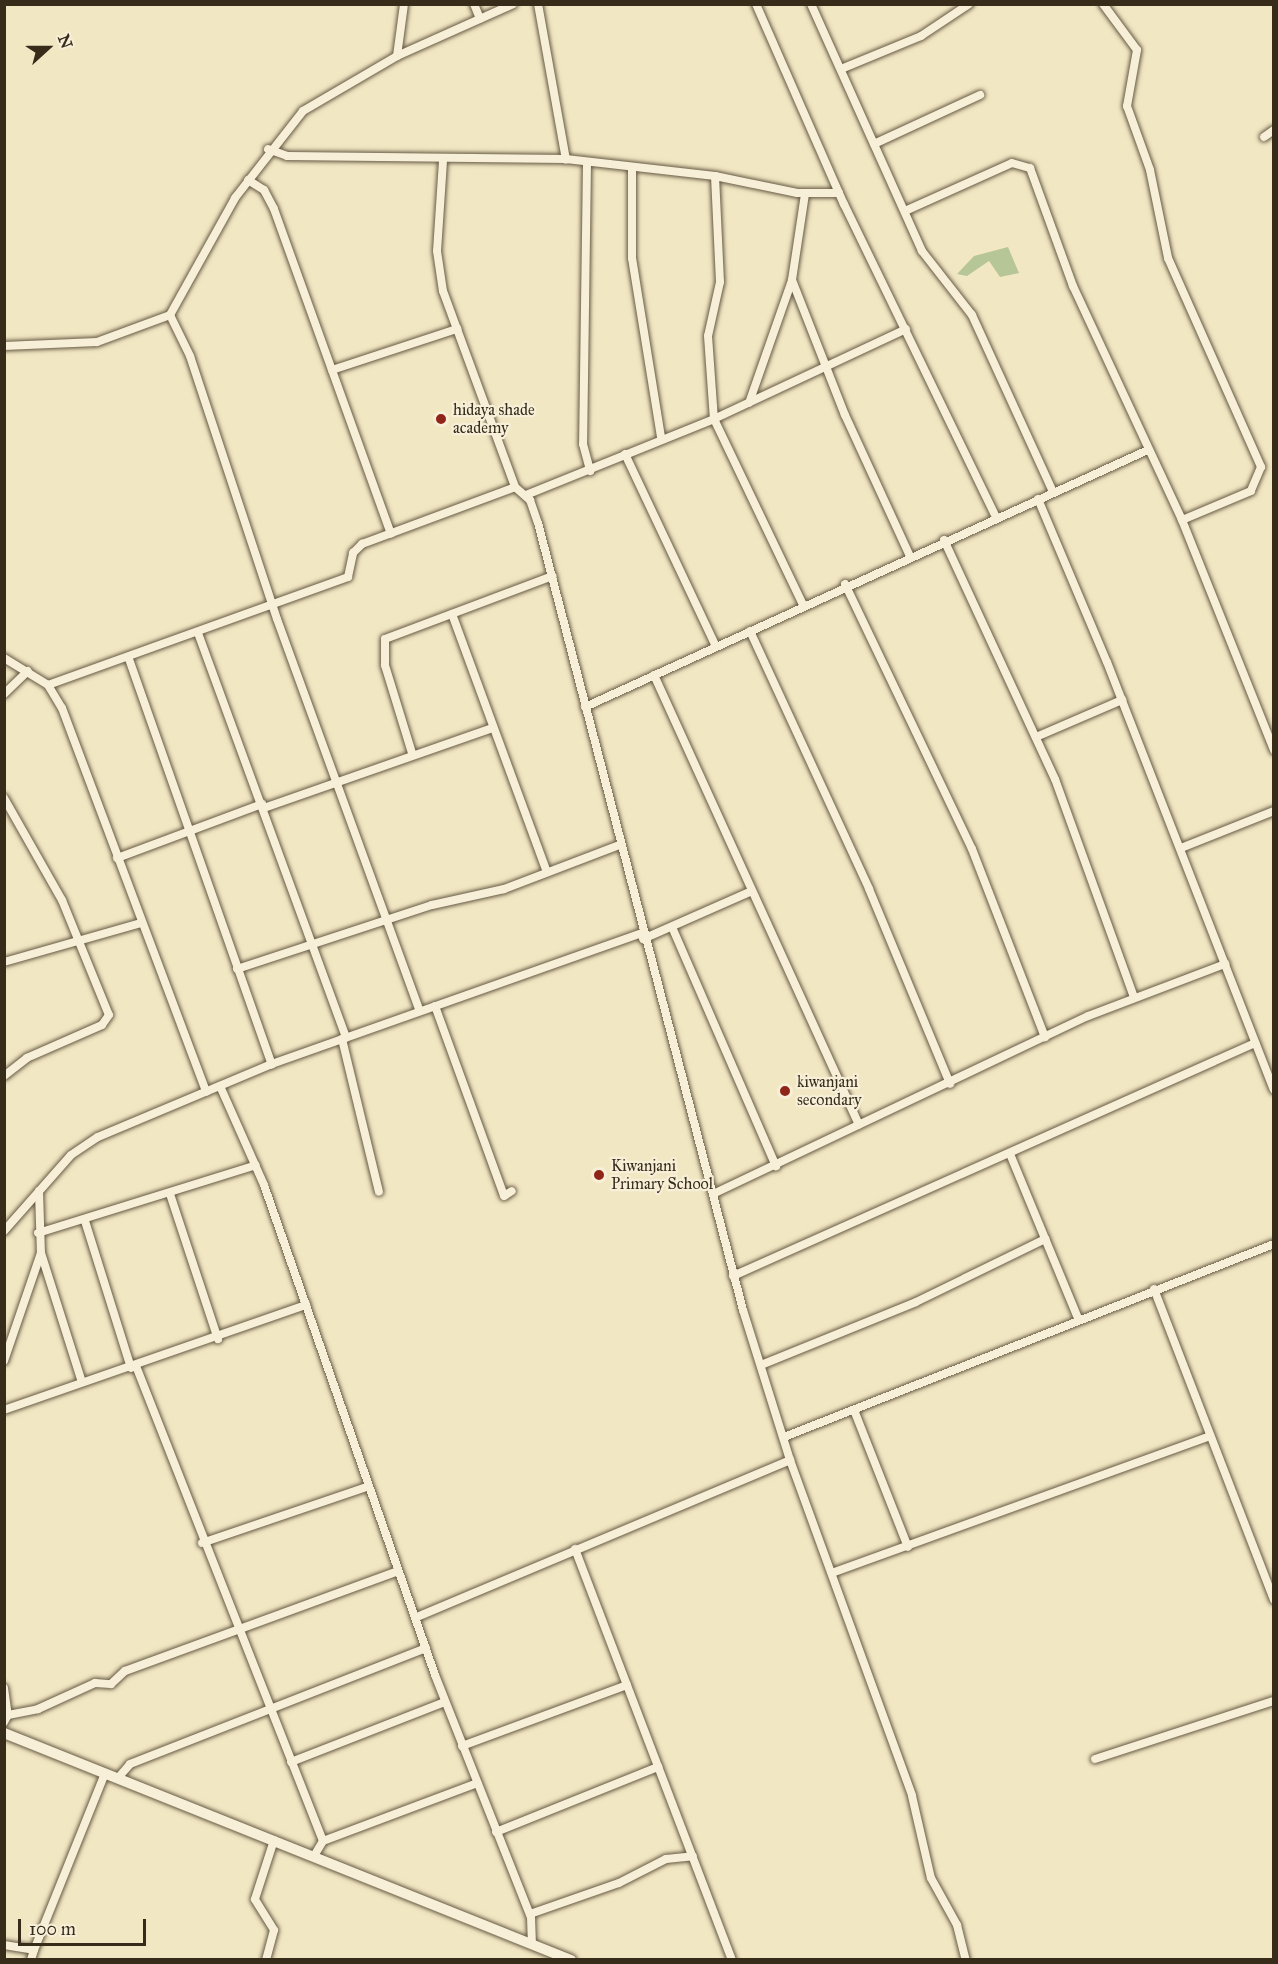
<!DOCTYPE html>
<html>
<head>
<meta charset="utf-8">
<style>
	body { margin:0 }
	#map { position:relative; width:1278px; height:1964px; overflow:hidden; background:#f2e7c3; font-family:"IM FELL Great Primer",serif }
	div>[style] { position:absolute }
	.green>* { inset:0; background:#b6c697 }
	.roads { filter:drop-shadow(0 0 2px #665a44) drop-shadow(0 0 2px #665a44) }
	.minor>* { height:8px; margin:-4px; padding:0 4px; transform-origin:4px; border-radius:4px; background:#f7efd8 }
	.tertiary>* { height:10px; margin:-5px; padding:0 5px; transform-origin:5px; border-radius:5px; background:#f7efd8 }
	.dots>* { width:16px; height:16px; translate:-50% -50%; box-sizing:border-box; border:3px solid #f7efd8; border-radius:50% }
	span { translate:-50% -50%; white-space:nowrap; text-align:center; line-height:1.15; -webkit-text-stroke:4.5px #f7efd8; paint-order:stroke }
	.poi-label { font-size:16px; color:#372b1a }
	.left { translate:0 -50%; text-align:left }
	.frame { position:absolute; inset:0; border:6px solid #372b1a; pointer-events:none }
	.north { position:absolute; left:18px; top:18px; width:60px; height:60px; -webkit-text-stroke:4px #f7efd8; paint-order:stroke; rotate:69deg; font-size:16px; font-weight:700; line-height:24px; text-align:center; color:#372b1a }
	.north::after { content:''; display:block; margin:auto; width:21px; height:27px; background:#372b1a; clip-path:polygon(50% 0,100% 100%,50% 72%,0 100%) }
	.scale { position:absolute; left:18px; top:1919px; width:128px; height:27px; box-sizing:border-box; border:3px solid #372b1a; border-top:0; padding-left:8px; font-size:18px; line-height:21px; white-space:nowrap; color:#372b1a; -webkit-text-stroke:4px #f7efd8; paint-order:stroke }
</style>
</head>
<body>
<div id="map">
	<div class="green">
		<div style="clip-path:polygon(1008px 247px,1019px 273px,1000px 277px,989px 261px,967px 276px,957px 274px,974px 256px)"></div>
	</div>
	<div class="roads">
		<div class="minor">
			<div style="left:474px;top:4px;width:16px;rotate:68deg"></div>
			<div style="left:538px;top:4px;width:158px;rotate:79.8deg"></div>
			<div style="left:756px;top:4px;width:219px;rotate:66.3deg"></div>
			<div style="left:844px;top:204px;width:348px;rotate:64.1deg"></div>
			<div style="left:811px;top:4px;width:271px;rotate:65.8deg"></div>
			<div style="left:922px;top:251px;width:81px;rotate:52deg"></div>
			<div style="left:972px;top:315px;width:195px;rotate:65.4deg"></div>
			<div style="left:1103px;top:4px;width:57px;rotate:53.5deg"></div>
			<div style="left:1137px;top:50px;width:57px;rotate:100.1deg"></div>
			<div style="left:1127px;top:106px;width:68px;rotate:70.2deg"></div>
			<div style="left:1150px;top:170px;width:90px;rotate:78.4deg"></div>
			<div style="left:1168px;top:258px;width:229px;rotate:66deg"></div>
			<div style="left:1261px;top:467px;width:26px;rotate:113deg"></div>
			<div style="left:1251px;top:491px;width:75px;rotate:157.2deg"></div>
			<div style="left:397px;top:56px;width:52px;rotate:-82.3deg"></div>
			<div style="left:841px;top:69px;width:87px;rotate:-22.4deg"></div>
			<div style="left:921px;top:36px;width:58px;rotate:-33.7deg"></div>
			<div style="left:1264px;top:137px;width:12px;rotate:-35deg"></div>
			<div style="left:874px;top:144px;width:117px;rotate:-24.8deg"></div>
			<div style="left:268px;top:149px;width:20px;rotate:20deg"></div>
			<div style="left:287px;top:156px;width:279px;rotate:0.6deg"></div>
			<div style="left:566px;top:159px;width:150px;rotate:6.5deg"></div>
			<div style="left:715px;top:176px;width:84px;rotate:11.7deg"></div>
			<div style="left:797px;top:193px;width:42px"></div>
			<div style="left:443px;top:161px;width:90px;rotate:93.8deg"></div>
			<div style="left:437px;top:251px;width:40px;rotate:81.5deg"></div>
			<div style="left:443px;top:291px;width:209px;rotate:69.8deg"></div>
			<div style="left:515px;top:487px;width:20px;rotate:41deg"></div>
			<div style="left:530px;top:500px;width:24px;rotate:71deg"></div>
			<div style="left:538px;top:523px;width:813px;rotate:75.4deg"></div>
			<div style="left:743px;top:1310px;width:157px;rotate:72.6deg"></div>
			<div style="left:790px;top:1460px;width:357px;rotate:70deg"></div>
			<div style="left:912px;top:1796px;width:84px;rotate:77deg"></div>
			<div style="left:931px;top:1878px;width:54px;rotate:61deg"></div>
			<div style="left:957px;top:1925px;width:36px;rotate:76deg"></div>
			<div style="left:587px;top:163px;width:281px;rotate:90.8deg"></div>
			<div style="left:583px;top:444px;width:28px;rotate:75deg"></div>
			<div style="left:632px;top:169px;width:89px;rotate:90deg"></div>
			<div style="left:632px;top:258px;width:182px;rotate:80.8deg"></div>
			<div style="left:715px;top:176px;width:106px;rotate:87.3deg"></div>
			<div style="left:720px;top:282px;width:55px;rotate:102.5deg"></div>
			<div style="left:708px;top:336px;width:83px;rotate:85.9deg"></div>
			<div style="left:714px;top:419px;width:206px;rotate:64.4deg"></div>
			<div style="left:248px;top:180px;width:19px;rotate:32deg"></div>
			<div style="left:264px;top:190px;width:21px;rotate:62deg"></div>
			<div style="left:274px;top:209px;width:345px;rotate:70.2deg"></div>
			<div style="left:805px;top:194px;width:87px;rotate:98.6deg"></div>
			<div style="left:792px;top:280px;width:145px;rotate:68.6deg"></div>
			<div style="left:845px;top:415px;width:155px;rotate:65.3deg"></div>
			<div style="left:905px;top:211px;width:117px;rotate:-24.2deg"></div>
			<div style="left:1012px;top:163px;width:19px;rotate:16deg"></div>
			<div style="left:1030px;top:168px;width:126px;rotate:70deg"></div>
			<div style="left:1073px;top:286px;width:258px;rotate:65deg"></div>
			<div style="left:1182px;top:520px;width:248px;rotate:68.2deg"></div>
			<div style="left:170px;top:315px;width:46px;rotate:64deg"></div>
			<div style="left:190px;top:356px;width:277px;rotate:71.7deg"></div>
			<div style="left:277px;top:619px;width:415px;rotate:70deg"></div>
			<div style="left:4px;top:346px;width:93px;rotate:-2.5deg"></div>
			<div style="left:97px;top:342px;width:78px;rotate:-20.3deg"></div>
			<div style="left:170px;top:315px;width:134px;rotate:-60.9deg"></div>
			<div style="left:235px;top:198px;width:110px;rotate:-52deg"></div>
			<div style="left:303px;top:111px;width:109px;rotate:-30.3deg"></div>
			<div style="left:397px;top:56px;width:127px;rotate:-24.1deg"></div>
			<div style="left:332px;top:370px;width:132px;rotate:-18.2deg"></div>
			<div style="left:749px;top:403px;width:130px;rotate:-70.7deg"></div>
			<div style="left:625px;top:454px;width:210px;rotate:64.7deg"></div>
			<div style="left:526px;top:495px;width:203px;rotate:-22deg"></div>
			<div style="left:714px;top:419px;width:212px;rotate:-25.1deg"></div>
			<div style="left:1038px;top:499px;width:177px;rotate:67.1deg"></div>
			<div style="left:1107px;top:662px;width:459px;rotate:68.7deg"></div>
			<div style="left:944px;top:540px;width:264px;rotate:65.1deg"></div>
			<div style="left:1055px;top:779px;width:232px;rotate:70.1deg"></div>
			<div style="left:845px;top:584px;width:294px;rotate:64.4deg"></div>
			<div style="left:972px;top:849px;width:202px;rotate:68.8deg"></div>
			<div style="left:452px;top:614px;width:275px;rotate:69.8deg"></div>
			<div style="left:750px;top:631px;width:284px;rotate:65.2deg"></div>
			<div style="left:869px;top:889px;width:211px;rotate:67.4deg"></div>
			<div style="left:198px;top:633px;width:431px;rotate:69.9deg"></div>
			<div style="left:4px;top:658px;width:52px;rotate:31.5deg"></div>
			<div style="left:48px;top:685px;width:27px;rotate:59deg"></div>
			<div style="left:62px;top:708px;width:410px;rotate:69.4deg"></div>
			<div style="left:129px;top:659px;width:430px;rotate:70.6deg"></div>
			<div style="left:654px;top:675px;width:494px;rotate:65.5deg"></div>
			<div style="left:48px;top:685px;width:319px;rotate:-19.8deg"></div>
			<div style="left:348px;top:577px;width:25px;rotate:-78deg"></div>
			<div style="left:353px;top:553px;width:13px;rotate:-45deg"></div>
			<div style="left:362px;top:544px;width:163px;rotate:-20.4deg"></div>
			<div style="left:4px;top:694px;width:33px;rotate:-44deg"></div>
			<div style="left:585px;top:707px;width:619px;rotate:-24.54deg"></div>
			<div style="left:1036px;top:737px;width:94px;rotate:-23.3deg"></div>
			<div style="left:412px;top:753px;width:92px;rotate:-107.1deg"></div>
			<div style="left:385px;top:665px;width:26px;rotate:-90deg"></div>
			<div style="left:385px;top:639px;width:179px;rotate:-20.6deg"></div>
			<div style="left:4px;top:798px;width:117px;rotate:60.4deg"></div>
			<div style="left:62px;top:900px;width:124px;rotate:67.8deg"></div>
			<div style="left:109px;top:1015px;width:12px;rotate:125deg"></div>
			<div style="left:102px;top:1025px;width:82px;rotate:156.3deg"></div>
			<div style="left:27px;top:1058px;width:29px;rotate:142deg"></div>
			<div style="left:264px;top:808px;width:243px;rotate:-19.3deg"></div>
			<div style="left:1181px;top:848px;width:100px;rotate:-21.7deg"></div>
			<div style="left:117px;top:858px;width:155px;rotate:-20.4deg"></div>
			<div style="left:672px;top:927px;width:261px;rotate:66.5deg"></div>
			<div style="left:643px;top:939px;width:119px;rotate:-23.8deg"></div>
			<div style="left:4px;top:962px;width:142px;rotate:-15.9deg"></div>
			<div style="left:237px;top:969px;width:205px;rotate:-18.2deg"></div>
			<div style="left:432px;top:905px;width:74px;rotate:-12.5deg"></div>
			<div style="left:504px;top:889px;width:123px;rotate:-20.9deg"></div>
			<div style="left:435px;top:1006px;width:202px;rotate:70deg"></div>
			<div style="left:504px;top:1196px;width:9px;rotate:-32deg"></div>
			<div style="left:342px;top:1039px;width:157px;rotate:76.4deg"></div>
			<div style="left:220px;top:1086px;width:108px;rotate:66deg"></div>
			<div style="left:264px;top:1185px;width:519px;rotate:70.76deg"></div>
			<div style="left:435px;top:1675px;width:260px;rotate:68.4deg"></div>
			<div style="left:531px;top:1917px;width:27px;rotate:88deg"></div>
			<div style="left:1010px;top:1154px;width:178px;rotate:67.5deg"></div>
			<div style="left:39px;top:1191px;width:62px;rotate:88.2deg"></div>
			<div style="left:41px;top:1253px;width:135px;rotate:72.4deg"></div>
			<div style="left:170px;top:1194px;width:153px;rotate:71.7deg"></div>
			<div style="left:713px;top:1194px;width:415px;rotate:-25.4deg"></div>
			<div style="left:1088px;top:1016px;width:147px;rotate:-20.8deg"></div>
			<div style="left:85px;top:1221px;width:154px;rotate:72.6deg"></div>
			<div style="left:4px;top:1231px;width:101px;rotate:-48.6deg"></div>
			<div style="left:71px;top:1155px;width:32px;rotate:-34deg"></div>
			<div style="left:98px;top:1137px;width:189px;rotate:-22.8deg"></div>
			<div style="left:272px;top:1064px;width:393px;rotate:-19.5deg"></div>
			<div style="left:38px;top:1233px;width:228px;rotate:-17.3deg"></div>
			<div style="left:733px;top:1276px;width:572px;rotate:-24.05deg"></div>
			<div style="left:1154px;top:1289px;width:333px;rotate:68.9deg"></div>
			<div style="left:4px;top:1361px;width:114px;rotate:-71.1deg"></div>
			<div style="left:761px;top:1365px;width:167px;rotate:-22.1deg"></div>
			<div style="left:916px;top:1302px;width:144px;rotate:-26deg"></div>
			<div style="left:136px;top:1366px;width:510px;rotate:68.51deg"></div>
			<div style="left:4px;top:1410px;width:320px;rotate:-19.2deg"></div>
			<div style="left:854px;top:1410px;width:147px;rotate:68.5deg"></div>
			<div style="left:784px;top:1437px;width:527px;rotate:-21.5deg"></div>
			<div style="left:202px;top:1543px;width:176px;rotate:-18.8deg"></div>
			<div style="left:575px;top:1549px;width:440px;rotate:69.1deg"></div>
			<div style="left:832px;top:1573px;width:402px;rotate:-19.9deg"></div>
			<div style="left:417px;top:1617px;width:405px;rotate:-22.8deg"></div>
			<div style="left:4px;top:1688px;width:27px;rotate:82deg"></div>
			<div style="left:4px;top:1722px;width:8px;rotate:-60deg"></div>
			<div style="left:8px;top:1715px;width:31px;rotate:-11deg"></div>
			<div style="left:38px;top:1709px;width:63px;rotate:-24.5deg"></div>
			<div style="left:95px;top:1683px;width:16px;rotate:4deg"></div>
			<div style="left:111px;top:1684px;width:19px;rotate:-43deg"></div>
			<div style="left:125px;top:1671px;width:291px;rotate:-20.1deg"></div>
			<div style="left:462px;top:1746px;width:176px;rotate:-20.3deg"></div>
			<div style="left:1095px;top:1759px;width:188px;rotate:-18deg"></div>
			<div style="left:291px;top:1762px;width:165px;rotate:-21.3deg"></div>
			<div style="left:118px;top:1778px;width:18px;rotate:-49deg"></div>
			<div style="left:130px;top:1764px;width:318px;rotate:-21.4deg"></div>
			<div style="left:496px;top:1832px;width:175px;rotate:-21.9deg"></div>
			<div style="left:314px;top:1856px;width:17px;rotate:-59deg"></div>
			<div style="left:323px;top:1841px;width:165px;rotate:-20.6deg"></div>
			<div style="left:530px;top:1914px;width:94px;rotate:-19.2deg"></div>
			<div style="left:619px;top:1883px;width:53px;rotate:-27.1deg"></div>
			<div style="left:666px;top:1859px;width:27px;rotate:-6deg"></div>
			<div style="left:4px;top:1945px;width:30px;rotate:9deg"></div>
			<div style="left:34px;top:1950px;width:10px;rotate:107deg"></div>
			<div style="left:34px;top:1950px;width:191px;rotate:-68.1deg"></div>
			<div style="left:266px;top:1960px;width:31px;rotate:-75deg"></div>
			<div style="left:274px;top:1930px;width:36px;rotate:-122deg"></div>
			<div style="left:255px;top:1899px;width:62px;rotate:-72.1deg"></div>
		</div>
		<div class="tertiary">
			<div style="left:4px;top:1733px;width:611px;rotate:21.82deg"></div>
		</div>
	</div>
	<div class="dots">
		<div style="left:441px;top:419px;background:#8f2418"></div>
		<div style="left:785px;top:1091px;background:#8f2418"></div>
		<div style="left:599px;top:1175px;background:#8f2418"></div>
	</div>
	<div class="poi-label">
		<span class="left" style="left:453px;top:419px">hidaya shade<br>academy</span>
		<span class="left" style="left:797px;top:1091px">kiwanjani<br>secondary</span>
		<span class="left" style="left:611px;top:1175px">Kiwanjani<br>Primary School</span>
	</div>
	<div class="frame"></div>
	<div class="north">N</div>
	<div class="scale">100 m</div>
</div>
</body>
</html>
